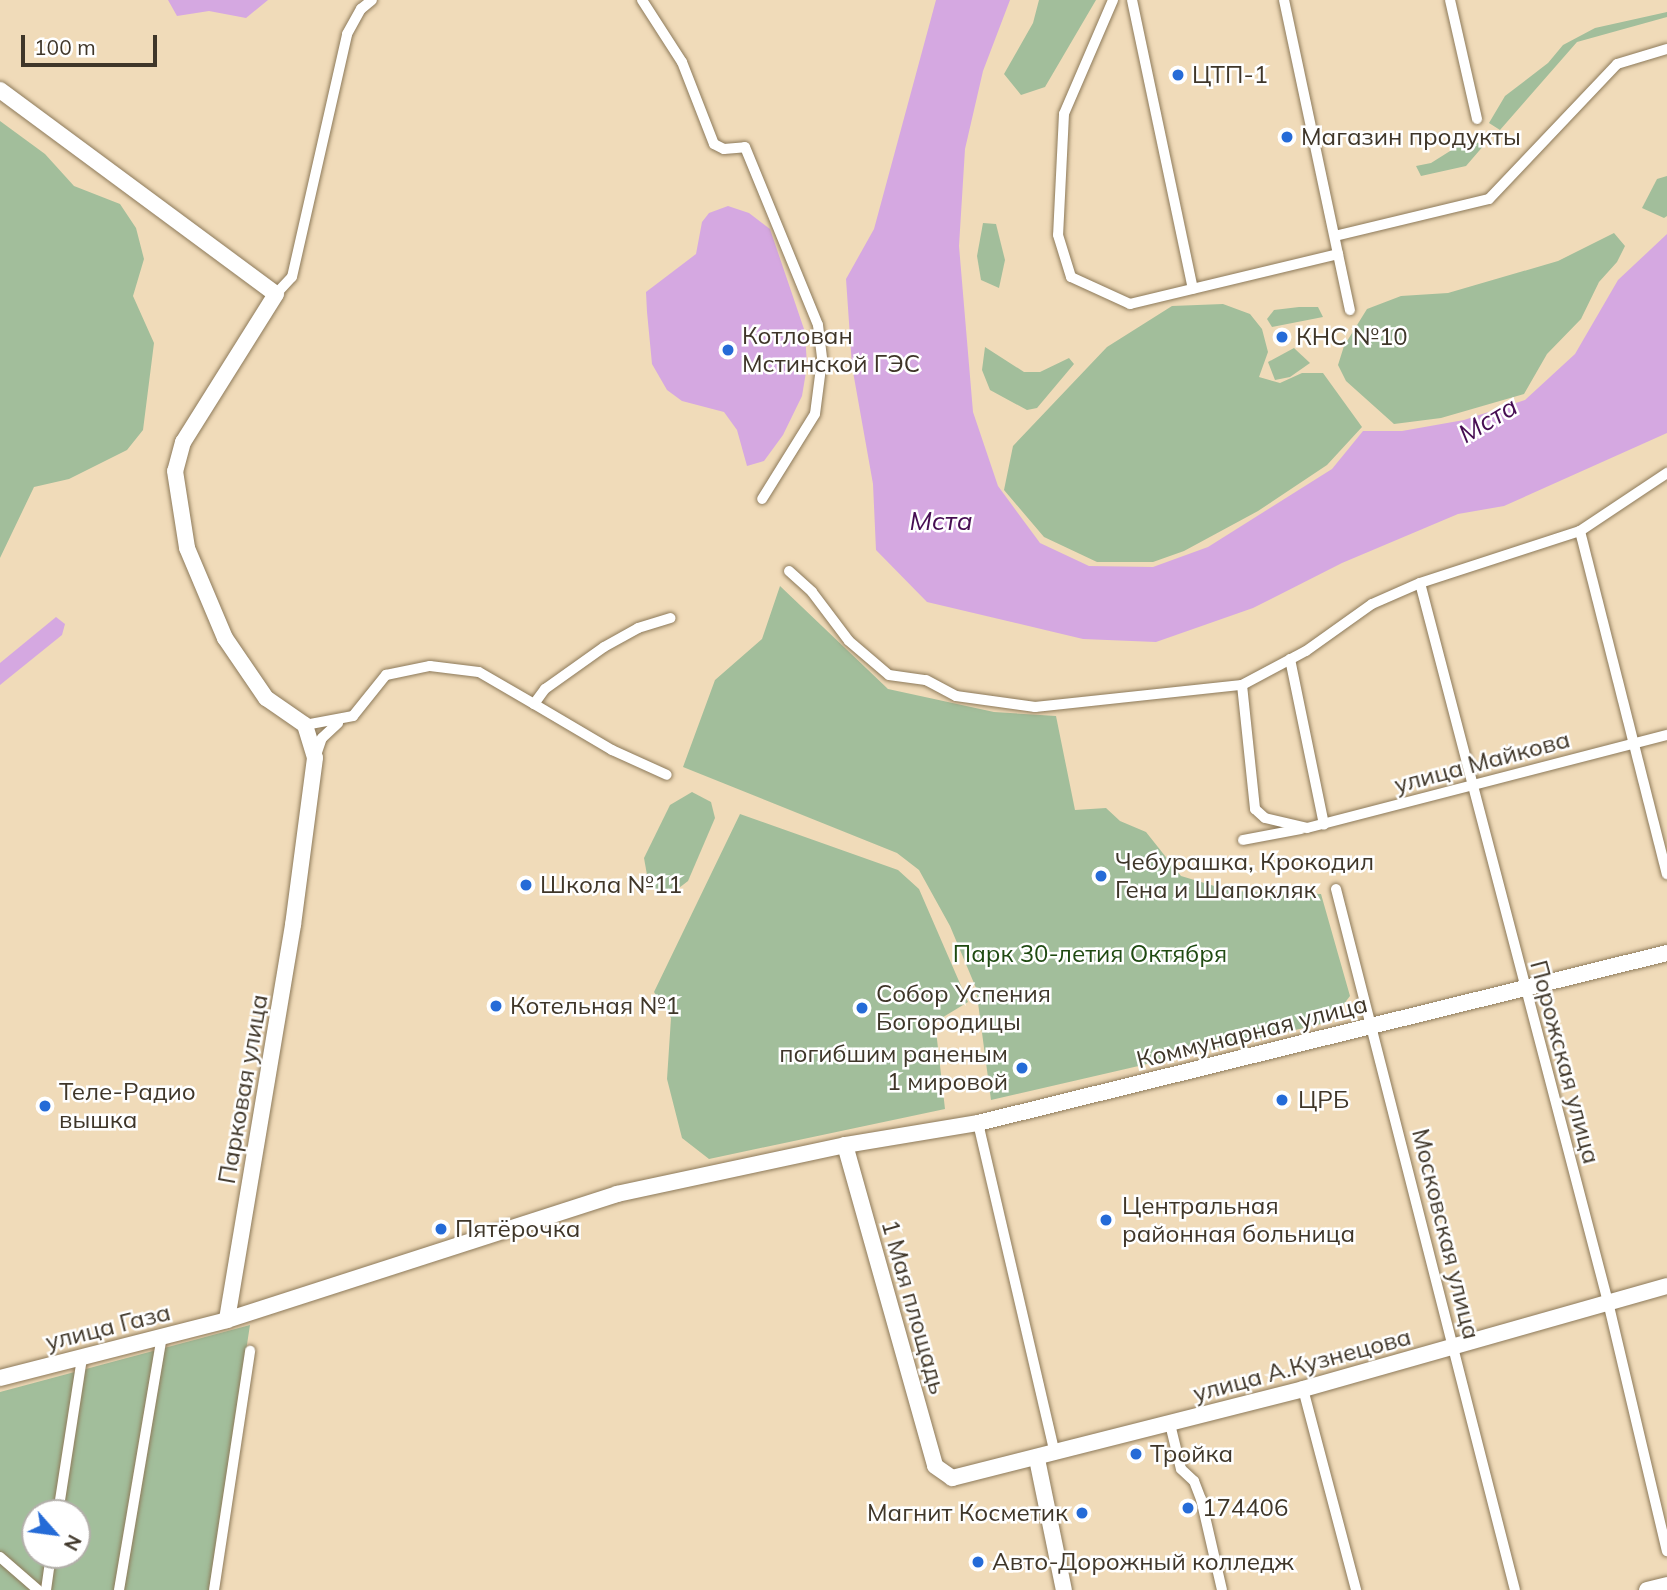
<!DOCTYPE html>
<html>
<head>
<meta charset="utf-8">
<style>
	body { margin:0 }
	#map { position:relative; width:1667px; height:1590px; overflow:hidden; background:#f0dbb9; font-family:Mulish,sans-serif }
	div>[style] { position:absolute }
	.green>* { inset:0; background:#a2be9b }
	.water>* { inset:0; background:#d5a8e1 }
	.roads { filter:drop-shadow(0 0 2px #8d7a5a) drop-shadow(0 0 2px #8d7a5a) }
	.street>* { height:10px; margin:-5px; padding:0 5px; transform-origin:5px; border-radius:5px; background:#fff }
	.secondary>* { height:16px; margin:-8px; padding:0 8px; transform-origin:8px; border-radius:8px; background:#fff }
	.dots>* { width:19px; height:19px; translate:-50% -50%; box-sizing:border-box; border:4px solid #fff; border-radius:50% }
	span { translate:-50% -50%; white-space:nowrap; text-align:center; line-height:1.15; -webkit-text-stroke:5px #fff; paint-order:stroke }
	.poi-label { font-size:24px; color:#3f3629 }
	.left { translate:0 -50%; text-align:left }
	.right { translate:-100% -50%; text-align:right }
	.street-label { font-size:24px; color:#3f3629 }
	.park-label { font-size:24px; color:#1f4a11 }
	.water-label { font-size:26px; color:#460d52; font-style:italic }
	.north { position:absolute; left:21px; top:1499px; width:70px; height:70px; box-sizing:border-box; background:#fff; border:2px solid #b2afa9; border-radius:50%; rotate:118deg; font-size:19px; font-weight:700; line-height:28px; text-align:center; color:#3f3629 }
	.north::after { content:''; display:block; margin:auto; width:24px; height:32px; background:#256bd7; clip-path:polygon(50% 0,100% 100%,50% 72%,0 100%) }
	.scale { position:absolute; left:21px; top:35px; width:136px; height:32px; box-sizing:border-box; border:4px solid #3f3629; border-top:0; padding-left:9px; font-size:21px; line-height:24px; white-space:nowrap; color:#3f3629; -webkit-text-stroke:5px #fff; paint-order:stroke }
</style>
</head>
<body>
<div id="map">
	<div class="green">
		<div style="clip-path:polygon(1039px 0,1096px 0,1045px 87px,1021px 95px,1004px 74px,1033px 23px)"></div>
		<div style="clip-path:polygon(1667px 12px,1667px 17px,1577px 42px,1500px 130px,1489px 123px,1505px 96px,1548px 63px,1563px 45px,1595px 28px)"></div>
		<div style="clip-path:polygon(0 121px,45px 154px,74px 186px,120px 204px,136px 228px,144px 259px,133px 296px,154px 343px,143px 430px,127px 450px,69px 479px,34px 487px,0 558px)"></div>
		<div style="clip-path:polygon(1466px 141px,1485px 144px,1466px 166px,1421px 176px,1416px 166px,1431px 163px)"></div>
		<div style="clip-path:polygon(1667px 176px,1667px 216px,1664px 218px,1642px 208px,1657px 179px)"></div>
		<div style="clip-path:polygon(983px 223px,996px 224px,1005px 260px,999px 288px,981px 280px,977px 256px)"></div>
		<div style="clip-path:polygon(1614px 233px,1625px 246px,1617px 262px,1599px 282px,1581px 319px,1547px 354px,1524px 394px,1441px 418px,1394px 424px,1346px 381px,1338px 365px,1344px 346px,1367px 309px,1401px 296px,1448px 293px,1558px 261px)"></div>
		<div style="clip-path:polygon(1223px 304px,1250px 314px,1262px 329px,1268px 352px,1259px 377px,1280px 383px,1302px 373px,1323px 373px,1362px 427px,1327px 465px,1258px 511px,1184px 551px,1153px 562px,1097px 562px,1044px 537px,1004px 490px,1013px 446px,1107px 347px,1172px 306px)"></div>
		<div style="clip-path:polygon(1299px 307px,1318px 307px,1323px 317px,1272px 327px,1267px 319px,1274px 310px)"></div>
		<div style="clip-path:polygon(985px 347px,1024px 372px,1040px 372px,1069px 358px,1074px 364px,1037px 408px,1027px 410px,990px 390px,982px 370px)"></div>
		<div style="clip-path:polygon(1294px 348px,1310px 363px,1290px 377px,1275px 380px,1268px 362px)"></div>
		<div style="clip-path:polygon(780px 586px,888px 689px,994px 712px,1056px 716px,1075px 810px,1106px 808px,1120px 821px,1146px 832px,1181px 876px,1231px 891px,1321px 894px,1350px 996px,1330px 1022px,991px 1100px,976px 988px,950px 926px,919px 870px,897px 853px,683px 767px,715px 680px,762px 639px)"></div>
		<div style="clip-path:polygon(692px 792px,711px 802px,715px 818px,688px 881px,675px 891px,661px 892px,649px 886px,644px 858px,670px 805px)"></div>
		<div style="clip-path:polygon(740px 814px,898px 870px,919px 889px,968px 1002px,935px 1022px,945px 1109px,709px 1159px,682px 1138px,667px 1079px,671px 1018px,654px 992px)"></div>
		<div style="clip-path:polygon(evenodd,250px 1325px,209px 1590px,0 1590px,0 1392px,250px 1325px,35px 1513px,77px 1513px,77px 1555px,35px 1555px,35px 1513px)"></div>
	</div>
	<div class="water">
		<div style="clip-path:polygon(168px 0,268px 0,246px 18px,209px 11px,177px 16px)"></div>
		<div style="clip-path:polygon(936px 0,1010px 0,983px 71px,965px 149px,959px 246px,973px 412px,998px 486px,1040px 543px,1089px 566px,1153px 567px,1208px 547px,1332px 469px,1363px 431px,1402px 431px,1464px 420px,1525px 400px,1575px 354px,1618px 280px,1667px 234px,1667px 433px,1504px 506px,1458px 514px,1342px 563px,1253px 608px,1156px 642px,1083px 639px,927px 602px,876px 550px,873px 484px,852px 366px,846px 279px,874px 229px)"></div>
		<div style="clip-path:polygon(728px 206px,749px 213px,770px 229px,805px 332px,807px 366px,802px 396px,783px 435px,764px 461px,747px 466px,737px 430px,724px 412px,682px 401px,667px 390px,652px 364px,647px 312px,646px 292px,696px 254px,702px 222px,709px 213px)"></div>
		<div style="clip-path:polygon(56px 617px,65px 624px,62px 635px,0 685px,0 663px)"></div>
	</div>
	<div class="roads">
		<div class="street">
			<div style="left:642px;top:0;width:74px;rotate:57.2deg"></div>
			<div style="left:682px;top:62px;width:88px;rotate:68.7deg"></div>
			<div style="left:714px;top:144px;width:11px;rotate:27deg"></div>
			<div style="left:724px;top:149px;width:21px;rotate:-5deg"></div>
			<div style="left:745px;top:147px;width:192px;rotate:67.7deg"></div>
			<div style="left:818px;top:325px;width:35px;rotate:83deg"></div>
			<div style="left:822px;top:360px;width:54px;rotate:97.4deg"></div>
			<div style="left:815px;top:414px;width:100px;rotate:121.9deg"></div>
			<div style="left:1113px;top:0;width:124px;rotate:113.3deg"></div>
			<div style="left:1064px;top:114px;width:121px;rotate:92.8deg"></div>
			<div style="left:1058px;top:235px;width:44px;rotate:72.8deg"></div>
			<div style="left:1071px;top:277px;width:65px;rotate:24.6deg"></div>
			<div style="left:1130px;top:304px;width:214px;rotate:-13.5deg"></div>
			<div style="left:1132px;top:0;width:295px;rotate:78.1deg"></div>
			<div style="left:1284px;top:0;width:317px;rotate:78deg"></div>
			<div style="left:1450px;top:0;width:122px;rotate:77.2deg"></div>
			<div style="left:1335px;top:236px;width:158px;rotate:-13.5deg"></div>
			<div style="left:1489px;top:199px;width:186px;rotate:-46.5deg"></div>
			<div style="left:1617px;top:64px;width:52px;rotate:-16.7deg"></div>
			<div style="left:276px;top:294px;width:23px;rotate:-47deg"></div>
			<div style="left:292px;top:277px;width:249px;rotate:-77.2deg"></div>
			<div style="left:347px;top:34px;width:29px;rotate:-61deg"></div>
			<div style="left:361px;top:9px;width:14px;rotate:-39deg"></div>
			<div style="left:1580px;top:531px;width:354px;rotate:75.8deg"></div>
			<div style="left:789px;top:571px;width:31px;rotate:42deg"></div>
			<div style="left:812px;top:592px;width:61px;rotate:52.9deg"></div>
			<div style="left:849px;top:641px;width:52px;rotate:40.4deg"></div>
			<div style="left:889px;top:675px;width:37px;rotate:8deg"></div>
			<div style="left:926px;top:680px;width:34px;rotate:28deg"></div>
			<div style="left:956px;top:696px;width:80px;rotate:7.9deg"></div>
			<div style="left:1035px;top:707px;width:208px;rotate:-6.1deg"></div>
			<div style="left:1242px;top:685px;width:72px;rotate:-28deg"></div>
			<div style="left:1306px;top:651px;width:81px;rotate:-35.5deg"></div>
			<div style="left:1372px;top:604px;width:52px;rotate:-23.6deg"></div>
			<div style="left:1420px;top:583px;width:168px;rotate:-18deg"></div>
			<div style="left:1580px;top:531px;width:105px;rotate:-33.7deg"></div>
			<div style="left:1420px;top:583px;width:743px;rotate:75.35deg"></div>
			<div style="left:1608px;top:1302px;width:256px;rotate:76.7deg"></div>
			<div style="left:1290px;top:659px;width:169px;rotate:78.4deg"></div>
			<div style="left:1242px;top:685px;width:125px;rotate:84deg"></div>
			<div style="left:1255px;top:809px;width:13px;rotate:42deg"></div>
			<div style="left:1265px;top:818px;width:43px;rotate:13.4deg"></div>
			<div style="left:1307px;top:828px;width:372px;rotate:-14.5deg"></div>
			<div style="left:534px;top:704px;width:91px;rotate:30.5deg"></div>
			<div style="left:612px;top:750px;width:60px;rotate:24.4deg"></div>
			<div style="left:305px;top:725px;width:49px;rotate:-10.6deg"></div>
			<div style="left:353px;top:716px;width:53px;rotate:-51.2deg"></div>
			<div style="left:386px;top:675px;width:45px;rotate:-11.6deg"></div>
			<div style="left:430px;top:666px;width:49px;rotate:7deg"></div>
			<div style="left:479px;top:672px;width:64px;rotate:30.2deg"></div>
			<div style="left:534px;top:704px;width:19px;rotate:-54deg"></div>
			<div style="left:545px;top:689px;width:72px;rotate:-35.4deg"></div>
			<div style="left:604px;top:647px;width:39px;rotate:-29deg"></div>
			<div style="left:638px;top:628px;width:34px;rotate:-17deg"></div>
			<div style="left:315px;top:758px;width:21px;rotate:-71deg"></div>
			<div style="left:322px;top:738px;width:22px;rotate:-43deg"></div>
			<div style="left:1243px;top:840px;width:59px;rotate:-10.7deg"></div>
			<div style="left:1336px;top:889px;width:723px;rotate:75.68deg"></div>
			<div style="left:978px;top:1123px;width:340px;rotate:76.9deg"></div>
			<div style="left:1303px;top:1389px;width:208px;rotate:75.2deg"></div>
			<div style="left:1170px;top:1424px;width:46px;rotate:76.3deg"></div>
			<div style="left:1181px;top:1469px;width:18px;rotate:43deg"></div>
			<div style="left:1194px;top:1481px;width:19px;rotate:69deg"></div>
			<div style="left:1201px;top:1499px;width:93px;rotate:77deg"></div>
			<div style="left:58px;top:1513px;width:157px;rotate:-81.2deg"></div>
			<div style="left:0;top:1557px;width:50px;rotate:41deg"></div>
			<div style="left:46px;top:1590px;width:35px;rotate:-82deg"></div>
			<div style="left:119px;top:1590px;width:257px;rotate:-80.4deg"></div>
			<div style="left:214px;top:1590px;width:242px;rotate:-81.4deg"></div>
		</div>
		<div class="secondary">
			<div style="left:0;top:90px;width:343px;rotate:36.5deg"></div>
			<div style="left:276px;top:294px;width:175px;rotate:122.1deg"></div>
			<div style="left:183px;top:442px;width:30px;rotate:105deg"></div>
			<div style="left:175px;top:471px;width:78px;rotate:81.1deg"></div>
			<div style="left:187px;top:548px;width:98px;rotate:67.1deg"></div>
			<div style="left:225px;top:638px;width:73px;rotate:55.7deg"></div>
			<div style="left:266px;top:698px;width:47px;rotate:34.7deg"></div>
			<div style="left:305px;top:725px;width:34px;rotate:73deg"></div>
			<div style="left:315px;top:758px;width:168px;rotate:97.5deg"></div>
			<div style="left:293px;top:925px;width:400px;rotate:99.5deg"></div>
			<div style="left:845px;top:1145px;width:333px;rotate:74.3deg"></div>
			<div style="left:935px;top:1466px;width:21px;rotate:35deg"></div>
			<div style="left:952px;top:1478px;width:362px;rotate:-14.2deg"></div>
			<div style="left:1303px;top:1389px;width:378px;rotate:-15.8deg"></div>
			<div style="left:0;top:1378px;width:234px;rotate:-14.3deg"></div>
			<div style="left:227px;top:1320px;width:410px;rotate:-17.9deg"></div>
			<div style="left:617px;top:1194px;width:233px;rotate:-12.1deg"></div>
			<div style="left:845px;top:1145px;width:135px;rotate:-9.4deg"></div>
			<div style="left:978px;top:1123px;width:710px;rotate:-13.86deg"></div>
			<div style="left:1037px;top:1459px;width:134px;rotate:78.4deg"></div>
			<div style="left:1647px;top:1590px;width:21px;rotate:-14deg"></div>
		</div>
	</div>
	<div class="dots">
		<div style="left:1178px;top:75px;background:#256bd7"></div>
		<div style="left:1287px;top:137px;background:#256bd7"></div>
		<div style="left:1282px;top:337px;background:#256bd7"></div>
		<div style="left:728px;top:350px;background:#256bd7"></div>
		<div style="left:1101px;top:876px;background:#256bd7"></div>
		<div style="left:526px;top:885px;background:#256bd7"></div>
		<div style="left:496px;top:1006px;background:#256bd7"></div>
		<div style="left:862px;top:1008px;background:#256bd7"></div>
		<div style="left:1022px;top:1068px;background:#256bd7"></div>
		<div style="left:1282px;top:1100px;background:#256bd7"></div>
		<div style="left:45px;top:1106px;background:#256bd7"></div>
		<div style="left:1106px;top:1220px;background:#256bd7"></div>
		<div style="left:441px;top:1229px;background:#256bd7"></div>
		<div style="left:1136px;top:1454px;background:#256bd7"></div>
		<div style="left:1188px;top:1508px;background:#256bd7"></div>
		<div style="left:1082px;top:1513px;background:#256bd7"></div>
		<div style="left:978px;top:1562px;background:#256bd7"></div>
	</div>
	<div class="poi-label">
		<span class="left" style="left:1192px;top:75px">ЦТП-1</span>
		<span class="left" style="left:1301px;top:137px">Магазин продукты</span>
		<span class="left" style="left:742px;top:350px">Котлован<br>Мстинской ГЭС</span>
		<span class="left" style="left:1296px;top:337px">КНС №10</span>
		<span class="left" style="left:1115px;top:876px">Чебурашка, Крокодил<br>Гена и Шапокляк</span>
		<span class="left" style="left:540px;top:885px">Школа №11</span>
		<span class="left" style="left:876px;top:1008px">Собор Успения<br>Богородицы</span>
		<span class="left" style="left:510px;top:1006px">Котельная №1</span>
		<span class="right" style="left:1008px;top:1068px">погибшим раненым<br>1 мировой</span>
		<span class="left" style="left:59px;top:1106px">Теле-Радио<br>вышка</span>
		<span class="left" style="left:1298px;top:1100px">ЦРБ</span>
		<span class="left" style="left:1122px;top:1220px">Центральная<br>районная больница</span>
		<span class="left" style="left:455px;top:1229px">Пятёрочка</span>
		<span class="left" style="left:1150px;top:1454px">Тройка</span>
		<span class="left" style="left:1202px;top:1508px">174406</span>
		<span class="right" style="left:1068px;top:1513px">Магнит Косметик</span>
		<span class="left" style="left:992px;top:1562px">Авто-Дорожный колледж</span>
	</div>
	<div class="street-label">
		<span style="left:1482px;top:762px;rotate:-15deg">улица Майкова</span>
		<span style="left:1252px;top:1032px;rotate:-14deg">Коммунарная улица</span>
		<span style="left:1565px;top:1062px;rotate:75deg">Порожская улица</span>
		<span style="left:243px;top:1089px;rotate:-80deg">Парковая улица</span>
		<span style="left:1446px;top:1234px;rotate:76deg">Московская улица</span>
		<span style="left:914px;top:1307px;rotate:74deg">1 Мая площадь</span>
		<span style="left:108px;top:1327px;rotate:-14deg">улица Газа</span>
		<span style="left:1302px;top:1365px;rotate:-15deg">улица А.Кузнецова</span>
	</div>
	<div class="park-label">
		<span style="left:1090px;top:954px">Парк 30-летия Октября</span>
	</div>
	<div class="water-label">
		<span style="left:1488px;top:420px;rotate:-31deg">Мста</span>
		<span style="left:941px;top:521px">Мста</span>
	</div>
	<div class="north">N</div>
	<div class="scale">100 m</div>
</div>
</body>
</html>
